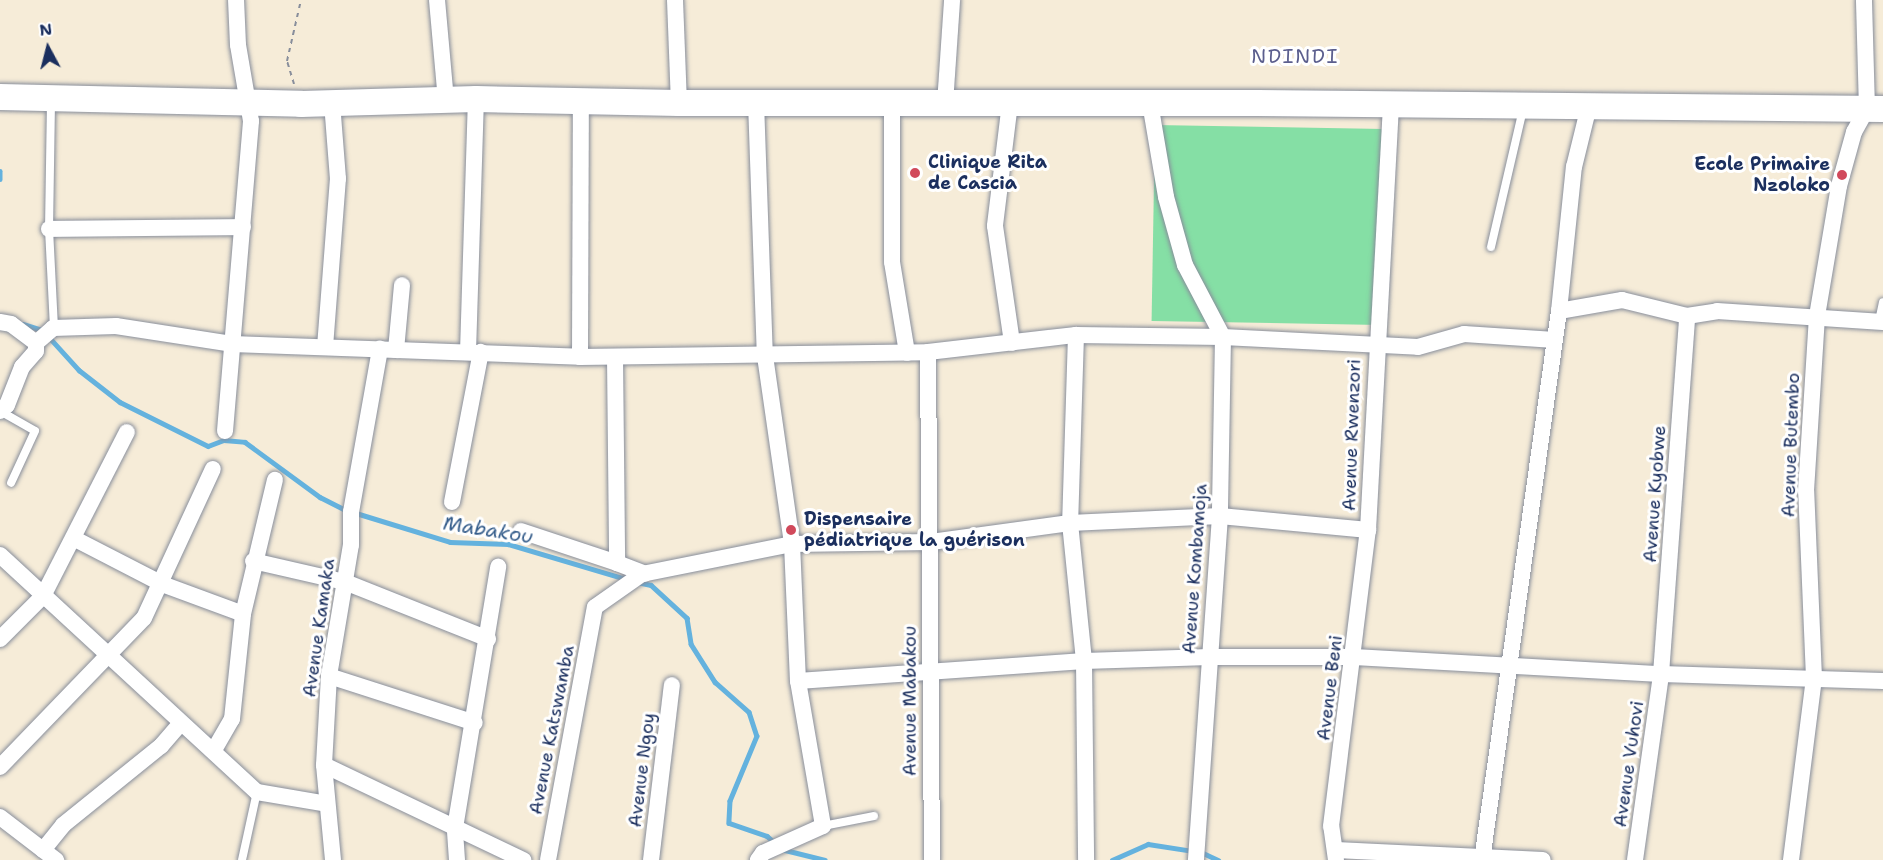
<!DOCTYPE html>
<html>
<head>
<meta charset="utf-8">
<style>
	body { margin:0 }
	#map { position:relative; width:1883px; height:860px; overflow:hidden; background:#f6ecd8; font-family:"Shantell Sans",sans-serif }
	div>[style] { position:absolute }
	.green>* { inset:0; background:#85dfa5; transform-origin:0 0 }
	.stream>* { height:4.5px; margin:-2.25px; padding:0 2.25px; transform-origin:2.25px; border-radius:2.25px; background:#64b2de }
	.path>* { height:2px; margin-top:-1px; transform-origin:0; background:repeating-linear-gradient(90deg,#888e9b 0 4.5px,transparent 0 9px) }
	.roads { filter:drop-shadow(0 0 2px #888e9b) drop-shadow(0 0 2px #888e9b) }
	.lane>* { height:8px; margin:-4px; padding:0 4px; transform-origin:4px; border-radius:4px; background:#fff }
	.street>* { height:16px; margin:-8px; padding:0 8px; transform-origin:8px; border-radius:8px; background:#fff }
	.primary>* { height:26px; margin:-13px; padding:0 13px; transform-origin:13px; border-radius:13px; background:#fff }
	.dots>* { width:16px; height:16px; translate:-50% -50%; box-sizing:border-box; border:3px solid #fff; border-radius:50% }
	span { translate:-50% -50%; white-space:nowrap; text-align:center; line-height:1.15; -webkit-text-stroke:6px #fff; paint-order:stroke }
	.poi-label { font-size:18px; color:#1b2f5e; font-weight:700 }
	.left { translate:0 -50%; text-align:left }
	.right { translate:-100% -50%; text-align:right }
	.street-label { font-size:18px; color:#1b2f5e }
	.neighbourhood-label { font-size:20px; color:#5b5e8d; letter-spacing:1.5px }
	.water-label { font-size:20px; color:#355d8b; font-style:italic }
	.north { position:absolute; left:18px; top:18px; width:60px; height:60px; -webkit-text-stroke:4px #fff; paint-order:stroke; rotate:353deg; font-size:16px; font-weight:700; line-height:24px; text-align:center; color:#1b2f5e }
	.north::after { content:''; display:block; margin:auto; width:21px; height:27px; background:#1b2f5e; clip-path:polygon(50% 0,100% 100%,50% 72%,0 100%) }
</style>
</head>
<body>
<div id="map">
	<div class="green">
		<div style="left:1155px;top:125px;width:229px;height:196px;rotate:1deg"></div>
	</div>
	<div class="stream">
		<div style="left:0;top:171px;width:8px;rotate:90deg"></div>
		<div style="left:23px;top:324px;width:21px;rotate:17deg"></div>
		<div style="left:49px;top:337px;width:45px;rotate:47.7deg"></div>
		<div style="left:79px;top:370px;width:52px;rotate:38deg"></div>
		<div style="left:120px;top:402px;width:98px;rotate:26.6deg"></div>
		<div style="left:208px;top:446px;width:17px;rotate:-21deg"></div>
		<div style="left:224px;top:440px;width:21px;rotate:5deg"></div>
		<div style="left:245px;top:442px;width:93px;rotate:36.3deg"></div>
		<div style="left:320px;top:497px;width:31px;rotate:27deg"></div>
		<div style="left:356px;top:513px;width:98px;rotate:17.1deg"></div>
		<div style="left:450px;top:542px;width:58px;rotate:2deg"></div>
		<div style="left:508px;top:544px;width:123px;rotate:16.5deg"></div>
		<div style="left:637px;top:582px;width:14px;rotate:12deg"></div>
		<div style="left:651px;top:585px;width:49px;rotate:42.5deg"></div>
		<div style="left:687px;top:618px;width:26px;rotate:81deg"></div>
		<div style="left:691px;top:644px;width:45px;rotate:57.7deg"></div>
		<div style="left:715px;top:682px;width:45px;rotate:41.4deg"></div>
		<div style="left:749px;top:712px;width:25px;rotate:72deg"></div>
		<div style="left:757px;top:736px;width:70px;rotate:112.6deg"></div>
		<div style="left:730px;top:801px;width:22px;rotate:93deg"></div>
		<div style="left:729px;top:823px;width:40px;rotate:18.9deg"></div>
		<div style="left:767px;top:836px;width:11px;rotate:41deg"></div>
		<div style="left:781px;top:849px;width:45px;rotate:14deg"></div>
		<div style="left:1201px;top:852px;width:19px;rotate:25deg"></div>
		<div style="left:1112px;top:860px;width:39px;rotate:-24deg"></div>
		<div style="left:1148px;top:844px;width:46px;rotate:8.8deg"></div>
	</div>
	<div class="path">
		<div style="left:294px;top:84px;width:24px;rotate:-107deg"></div>
		<div style="left:287px;top:61px;width:63px;rotate:-77.1deg"></div>
	</div>
	<div class="roads">
		<div class="lane">
			<div style="left:51px;top:102px;width:127px;rotate:90.9deg"></div>
			<div style="left:49px;top:229px;width:99px;rotate:87.1deg"></div>
			<div style="left:1491px;top:247px;width:141px;rotate:-76.9deg"></div>
			<div style="left:1879px;top:321px;width:19px;rotate:-78deg"></div>
			<div style="left:0;top:411px;width:40px;rotate:29.7deg"></div>
			<div style="left:35px;top:431px;width:57px;rotate:114.8deg"></div>
			<div style="left:823px;top:826px;width:52px;rotate:-11.1deg"></div>
			<div style="left:242px;top:860px;width:70px;rotate:-77.6deg"></div>
		</div>
		<div class="street">
			<div style="left:437px;top:0;width:100px;rotate:84.9deg"></div>
			<div style="left:675px;top:0;width:103px;rotate:87.8deg"></div>
			<div style="left:756px;top:102px;width:254px;rotate:88deg"></div>
			<div style="left:765px;top:356px;width:190px;rotate:81.8deg"></div>
			<div style="left:792px;top:544px;width:137px;rotate:87.5deg"></div>
			<div style="left:798px;top:681px;width:147px;rotate:80.2deg"></div>
			<div style="left:823px;top:826px;width:66px;rotate:155.8deg"></div>
			<div style="left:763px;top:853px;width:9px;rotate:126deg"></div>
			<div style="left:892px;top:103px;width:159px;rotate:90deg"></div>
			<div style="left:892px;top:262px;width:92px;rotate:80.6deg"></div>
			<div style="left:1010px;top:103px;width:124px;rotate:97deg"></div>
			<div style="left:995px;top:226px;width:118px;rotate:81.7deg"></div>
			<div style="left:1150px;top:103px;width:95px;rotate:80.3deg"></div>
			<div style="left:1166px;top:197px;width:71px;rotate:74.4deg"></div>
			<div style="left:1185px;top:265px;width:81px;rotate:62.2deg"></div>
			<div style="left:1223px;top:337px;width:179px;rotate:91deg"></div>
			<div style="left:1220px;top:516px;width:345px;rotate:94deg"></div>
			<div style="left:945px;top:104px;width:104px;rotate:-86.1deg"></div>
			<div style="left:49px;top:229px;width:194px;rotate:-0.6deg"></div>
			<div style="left:1559px;top:311px;width:64px;rotate:-9.9deg"></div>
			<div style="left:1622px;top:300px;width:67px;rotate:13.8deg"></div>
			<div style="left:1687px;top:316px;width:30px;rotate:-9deg"></div>
			<div style="left:1717px;top:311px;width:166px;rotate:3.8deg"></div>
			<div style="left:0;top:322px;width:11px;rotate:10deg"></div>
			<div style="left:11px;top:324px;width:31px;rotate:37deg"></div>
			<div style="left:36px;top:343px;width:23px;rotate:-41deg"></div>
			<div style="left:53px;top:328px;width:63px;rotate:-1.8deg"></div>
			<div style="left:116px;top:326px;width:117px;rotate:8.8deg"></div>
			<div style="left:232px;top:344px;width:348px;rotate:2.1deg"></div>
			<div style="left:580px;top:357px;width:348px;rotate:-0.8deg"></div>
			<div style="left:928px;top:352px;width:149px;rotate:-6.6deg"></div>
			<div style="left:1076px;top:335px;width:147px;rotate:0.8deg"></div>
			<div style="left:1223px;top:337px;width:195px;rotate:2.9deg"></div>
			<div style="left:1418px;top:347px;width:48px;rotate:-15.8deg"></div>
			<div style="left:1464px;top:334px;width:91px;rotate:3.8deg"></div>
			<div style="left:1076px;top:335px;width:188px;rotate:91.8deg"></div>
			<div style="left:1070px;top:523px;width:139px;rotate:84.2deg"></div>
			<div style="left:1084px;top:661px;width:199px;rotate:89.4deg"></div>
			<div style="left:325px;top:347px;width:169px;rotate:-85.6deg"></div>
			<div style="left:338px;top:179px;width:76px;rotate:-94.5deg"></div>
			<div style="left:396px;top:350px;width:65px;rotate:-84.7deg"></div>
			<div style="left:468px;top:352px;width:253px;rotate:-88.2deg"></div>
			<div style="left:928px;top:352px;width:508px;rotate:89.55deg"></div>
			<div style="left:580px;top:357px;width:256px;rotate:-89.8deg"></div>
			<div style="left:615px;top:357px;width:206px;rotate:89.4deg"></div>
			<div style="left:617px;top:563px;width:30px;rotate:21deg"></div>
			<div style="left:0;top:411px;width:9px;rotate:-41deg"></div>
			<div style="left:7px;top:405px;width:41px;rotate:-68.5deg"></div>
			<div style="left:22px;top:367px;width:21px;rotate:-49deg"></div>
			<div style="left:36px;top:351px;width:8px;rotate:-90deg"></div>
			<div style="left:225px;top:431px;width:311px;rotate:-85.2deg"></div>
			<div style="left:251px;top:121px;width:77px;rotate:-99.7deg"></div>
			<div style="left:238px;top:45px;width:45px;rotate:-92.5deg"></div>
			<div style="left:452px;top:502px;width:153px;rotate:-79.1deg"></div>
			<div style="left:521px;top:531px;width:101px;rotate:18.4deg"></div>
			<div style="left:75px;top:539px;width:98px;rotate:27.3deg"></div>
			<div style="left:162px;top:584px;width:86px;rotate:20.3deg"></div>
			<div style="left:0;top:555px;width:350px;rotate:42.7deg"></div>
			<div style="left:257px;top:792px;width:71px;rotate:9.7deg"></div>
			<div style="left:253px;top:561px;width:94px;rotate:12.9deg"></div>
			<div style="left:345px;top:582px;width:154px;rotate:21.7deg"></div>
			<div style="left:0;top:639px;width:61px;rotate:-45deg"></div>
			<div style="left:43px;top:596px;width:184px;rotate:-62.9deg"></div>
			<div style="left:329px;top:676px;width:153px;rotate:17.8deg"></div>
			<div style="left:798px;top:681px;width:287px;rotate:-4deg"></div>
			<div style="left:1084px;top:661px;width:126px;rotate:-1.8deg"></div>
			<div style="left:1210px;top:657px;width:144px"></div>
			<div style="left:1354px;top:657px;width:307px;rotate:3.2deg"></div>
			<div style="left:1661px;top:674px;width:222px;rotate:1.8deg"></div>
			<div style="left:214px;top:750px;width:36px;rotate:-60deg"></div>
			<div style="left:232px;top:719px;width:106px;rotate:-84deg"></div>
			<div style="left:243px;top:614px;width:138px;rotate:-76.6deg"></div>
			<div style="left:324px;top:765px;width:221px;rotate:25.5deg"></div>
			<div style="left:0;top:767px;width:207px;rotate:-46deg"></div>
			<div style="left:144px;top:618px;width:164px;rotate:-65.2deg"></div>
			<div style="left:0;top:817px;width:71px;rotate:37.5deg"></div>
			<div style="left:43px;top:850px;width:32px;rotate:-51deg"></div>
			<div style="left:63px;top:825px;width:126px;rotate:-38.9deg"></div>
			<div style="left:161px;top:746px;width:30px;rotate:-49deg"></div>
			<div style="left:1336px;top:850px;width:207px;rotate:2.8deg"></div>
			<div style="left:333px;top:860px;width:95px;rotate:-95.4deg"></div>
			<div style="left:324px;top:765px;width:89px;rotate:-86.8deg"></div>
			<div style="left:329px;top:676px;width:133px;rotate:-80.5deg"></div>
			<div style="left:351px;top:545px;width:33px;rotate:-90deg"></div>
			<div style="left:351px;top:512px;width:166px;rotate:-79.9deg"></div>
			<div style="left:457px;top:860px;width:32px;rotate:-94deg"></div>
			<div style="left:455px;top:828px;width:265px;rotate:-80.6deg"></div>
			<div style="left:548px;top:860px;width:257px;rotate:-79.5deg"></div>
			<div style="left:595px;top:607px;width:57px;rotate:-35.1deg"></div>
			<div style="left:642px;top:574px;width:153px;rotate:-11.3deg"></div>
			<div style="left:792px;top:544px;width:139px;rotate:-0.8deg"></div>
			<div style="left:931px;top:542px;width:140px;rotate:-7.8deg"></div>
			<div style="left:1070px;top:523px;width:150px;rotate:-2.7deg"></div>
			<div style="left:1220px;top:516px;width:149px;rotate:5.4deg"></div>
			<div style="left:651px;top:860px;width:176px;rotate:-83.2deg"></div>
			<div style="left:1336px;top:860px;width:34px;rotate:-98deg"></div>
			<div style="left:1331px;top:826px;width:298px;rotate:-82.9deg"></div>
			<div style="left:1368px;top:530px;width:425px;rotate:-86.9deg"></div>
			<div style="left:1482px;top:860px;width:554px;rotate:-82.02deg"></div>
			<div style="left:1559px;top:311px;width:145px;rotate:-84.1deg"></div>
			<div style="left:1574px;top:167px;width:63px;rotate:-76.2deg"></div>
			<div style="left:1635px;top:860px;width:188px;rotate:-82deg"></div>
			<div style="left:1661px;top:674px;width:359px;rotate:-85.8deg"></div>
			<div style="left:1791px;top:860px;width:183px;rotate:-82.8deg"></div>
			<div style="left:1814px;top:678px;width:187px;rotate:-92.4deg"></div>
			<div style="left:1806px;top:491px;width:175px;rotate:-86.4deg"></div>
			<div style="left:1817px;top:316px;width:132px;rotate:-80.4deg"></div>
			<div style="left:1839px;top:186px;width:56px;rotate:-74.5deg"></div>
			<div style="left:1854px;top:132px;width:26px;rotate:-61deg"></div>
			<div style="left:1867px;top:109px;width:109px;rotate:-91.6deg"></div>
		</div>
		<div class="primary">
			<div style="left:0;top:97px;width:301px;rotate:1.3deg"></div>
			<div style="left:301px;top:104px;width:175px;rotate:-1.6deg"></div>
			<div style="left:476px;top:99px;width:203px;rotate:1.1deg"></div>
			<div style="left:679px;top:103px;width:579px"></div>
			<div style="left:1258px;top:103px;width:625px;rotate:0.55deg"></div>
		</div>
	</div>
	<div class="dots">
		<div style="left:915px;top:173px;background:#d1495b"></div>
		<div style="left:1842px;top:175px;background:#d1495b"></div>
		<div style="left:791px;top:530px;background:#d1495b"></div>
	</div>
	<div class="poi-label">
		<span class="left" style="left:928px;top:173px">Clinique Rita<br>de Cascia</span>
		<span class="right" style="left:1830px;top:175px">Ecole Primaire<br>Nzoloko</span>
		<span class="left" style="left:804px;top:530px">Dispensaire<br>pédiatrique la guérison</span>
	</div>
	<div class="street-label">
		<span style="left:1352px;top:435px;rotate:-88deg">Avenue Rwenzori</span>
		<span style="left:1791px;top:445px;rotate:-88deg">Avenue Butembo</span>
		<span style="left:1655px;top:494px;rotate:-86deg">Avenue Kyobwe</span>
		<span style="left:1195px;top:569px;rotate:-86deg">Avenue Kombamoja</span>
		<span style="left:319px;top:628px;rotate:-82deg">Avenue Kamaka</span>
		<span style="left:1330px;top:688px;rotate:-83deg">Avenue Beni</span>
		<span style="left:910px;top:701px;rotate:-90deg">Avenue Mabakou</span>
		<span style="left:552px;top:730px;rotate:-79deg">Avenue Katswamba</span>
		<span style="left:1629px;top:764px;rotate:-82deg">Avenue Vuhovi</span>
		<span style="left:642px;top:770px;rotate:-83deg">Avenue Ngoy</span>
	</div>
	<div class="neighbourhood-label">
		<span style="left:1295px;top:56px">NDINDI</span>
	</div>
	<div class="water-label">
		<span style="left:488px;top:530px;rotate:9deg">Mabakou</span>
	</div>
	<div class="north">N</div>
</div>
</body>
</html>
